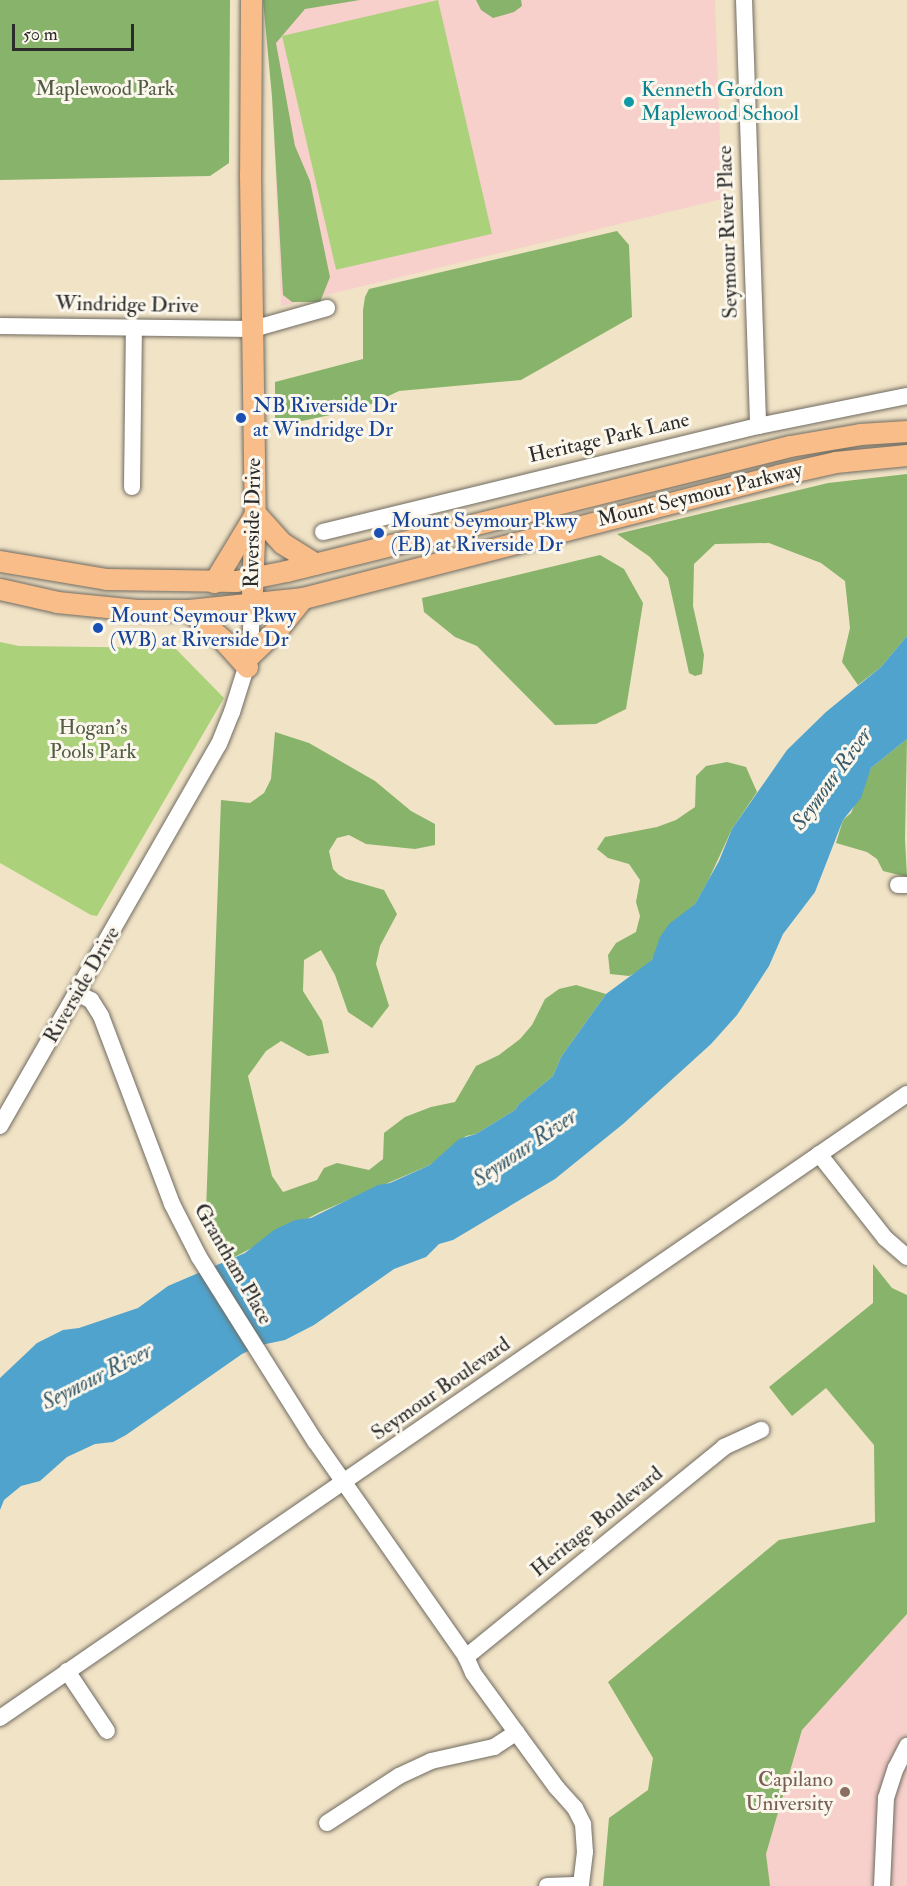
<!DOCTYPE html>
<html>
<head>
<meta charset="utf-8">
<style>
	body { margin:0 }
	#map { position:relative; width:907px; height:1886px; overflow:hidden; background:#f1e3c6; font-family:"IM FELL Double Pica",serif }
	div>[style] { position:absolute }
	.built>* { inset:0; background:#f7d0cb }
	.green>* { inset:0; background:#abd17b; transform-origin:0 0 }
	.forest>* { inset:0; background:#88b36b }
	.water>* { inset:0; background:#50a3cc }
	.roads { filter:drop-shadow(0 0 2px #706b61) drop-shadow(0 0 2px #706b61) }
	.minor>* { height:16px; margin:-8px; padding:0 8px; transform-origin:8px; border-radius:8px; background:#fff }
	.major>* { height:21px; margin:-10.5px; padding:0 10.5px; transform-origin:10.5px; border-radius:10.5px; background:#f8bd89 }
	.dots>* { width:16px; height:16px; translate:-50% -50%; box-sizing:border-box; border:3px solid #fbf7ec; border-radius:50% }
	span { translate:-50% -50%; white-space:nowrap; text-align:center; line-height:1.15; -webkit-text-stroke:6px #fbf7ec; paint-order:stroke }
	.park-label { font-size:21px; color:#515d43 }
	.culture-label { font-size:21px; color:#0d838f }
	.left { translate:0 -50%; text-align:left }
	.street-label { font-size:21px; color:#2b2b2b }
	.transit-label { font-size:21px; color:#164399 }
	.education-label { font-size:21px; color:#785e54 }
	.right { translate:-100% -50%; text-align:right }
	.water-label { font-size:22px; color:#3a5b6b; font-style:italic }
	.scale { position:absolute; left:12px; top:24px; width:122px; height:27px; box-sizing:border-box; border:3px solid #2b2b2b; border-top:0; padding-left:8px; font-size:18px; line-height:21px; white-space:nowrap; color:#2b2b2b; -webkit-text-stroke:4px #fbf7ec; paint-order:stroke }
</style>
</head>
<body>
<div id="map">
	<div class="built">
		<div style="clip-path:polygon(314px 0,715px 0,722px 199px,281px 306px,269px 12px)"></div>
		<div style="clip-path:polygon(907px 1614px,907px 1886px,769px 1886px,766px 1854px,802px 1730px)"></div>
	</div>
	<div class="green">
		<div style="left:438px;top:0;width:240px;height:160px;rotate:77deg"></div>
		<div style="clip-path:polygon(0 642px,19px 646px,175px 648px,224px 698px,97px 916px,91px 915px,0 863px)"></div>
	</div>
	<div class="forest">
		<div style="clip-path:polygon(0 0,230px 0,229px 163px,210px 176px,0 180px)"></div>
		<div style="clip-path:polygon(263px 0,360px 0,305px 9px,276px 43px,295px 146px,310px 181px,330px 277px,320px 302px,292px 302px,283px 295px,272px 97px)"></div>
		<div style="clip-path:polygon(476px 0,521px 0,522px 6px,514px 12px,493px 18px,481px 10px)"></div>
		<div style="clip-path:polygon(617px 231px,629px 245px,632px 317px,521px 380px,399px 391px,363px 408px,302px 421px,275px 431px,275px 382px,363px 359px,363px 310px,365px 297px,369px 289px)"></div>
		<div style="clip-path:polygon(907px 474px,907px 636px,881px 667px,858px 685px,842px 662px,850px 628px,845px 581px,821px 563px,769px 543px,715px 544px,694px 564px,693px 606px,704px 655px,702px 674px,695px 676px,689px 673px,668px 578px,650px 557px,617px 534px,828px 483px)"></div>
		<div style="clip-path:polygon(600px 555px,624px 569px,643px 603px,626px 709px,596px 724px,555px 725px,477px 646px,455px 637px,424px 612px,422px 598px)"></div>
		<div style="clip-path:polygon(275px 732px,309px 743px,375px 781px,411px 811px,435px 824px,435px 845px,415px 849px,366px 844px,349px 835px,337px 838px,329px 851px,333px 869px,339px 875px,346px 879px,384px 890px,397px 914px,380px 946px,376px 964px,389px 1006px,372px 1028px,348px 1012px,335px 975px,321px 950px,304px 960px,303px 991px,322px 1021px,329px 1053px,308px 1056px,281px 1041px,266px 1051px,248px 1076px,272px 1176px,283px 1192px,317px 1180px,324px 1168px,337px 1163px,369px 1170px,383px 1159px,384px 1133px,405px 1117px,431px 1107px,455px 1102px,476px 1066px,499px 1055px,520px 1039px,532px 1025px,545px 999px,559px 989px,576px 985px,606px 994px,561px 1057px,553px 1076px,519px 1104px,515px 1110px,476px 1134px,466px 1136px,430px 1165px,320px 1212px,225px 1262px,206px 1211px,221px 800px,250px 803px,264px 793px,271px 779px)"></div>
		<div style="clip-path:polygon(907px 739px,905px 839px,907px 877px,883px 871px,877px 859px,867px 852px,836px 843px,843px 820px,851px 813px,871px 768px)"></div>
		<div style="clip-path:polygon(727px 762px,746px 767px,757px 792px,732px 829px,708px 881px,695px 904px,666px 930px,652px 960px,643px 969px,629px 976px,610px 974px,608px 955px,616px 943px,636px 932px,640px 916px,636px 902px,640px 880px,629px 864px,608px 858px,597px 849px,605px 837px,657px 827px,676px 820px,695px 807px,696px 776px,706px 766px)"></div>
		<div style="clip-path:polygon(873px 1264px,892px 1288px,907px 1295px,907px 1614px,802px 1730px,766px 1854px,770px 1886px,603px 1886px,609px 1818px,648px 1790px,653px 1758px,608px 1682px,779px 1540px,875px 1522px,874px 1445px,826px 1388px,792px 1416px,769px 1387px,873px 1303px)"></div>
	</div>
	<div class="water">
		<div style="clip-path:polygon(907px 636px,907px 739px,871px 768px,861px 798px,843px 820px,815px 892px,783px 934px,769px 966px,737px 1015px,711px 1044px,623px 1124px,555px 1179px,453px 1240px,439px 1244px,426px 1257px,394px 1269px,314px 1325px,285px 1340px,261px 1345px,242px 1354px,126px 1435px,113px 1442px,95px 1444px,67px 1457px,40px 1481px,21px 1486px,4px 1500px,0 1510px,0 1378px,37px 1343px,63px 1330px,79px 1328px,138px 1308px,168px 1286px,245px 1253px,274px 1230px,295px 1220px,311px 1218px,378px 1185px,390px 1183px,430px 1165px,459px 1139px,476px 1134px,515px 1110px,519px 1104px,553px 1076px,561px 1057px,606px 994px,652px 960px,660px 937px,669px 924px,695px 904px,719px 861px,732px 829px,787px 750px,826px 712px,881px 667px)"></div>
	</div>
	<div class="roads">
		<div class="minor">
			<div style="left:744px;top:0;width:426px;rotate:88.1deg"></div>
			<div style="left:0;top:326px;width:253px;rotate:0.7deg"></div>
			<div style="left:253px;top:329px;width:77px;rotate:-15.8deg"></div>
			<div style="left:132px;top:487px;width:160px;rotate:-89.3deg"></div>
			<div style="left:323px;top:532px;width:448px;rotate:-13.7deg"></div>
			<div style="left:758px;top:426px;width:152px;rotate:-11.4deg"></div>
			<div style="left:898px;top:885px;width:9px"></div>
			<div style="left:77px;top:993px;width:16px;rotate:27deg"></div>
			<div style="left:91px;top:1000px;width:19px;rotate:58deg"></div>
			<div style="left:101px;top:1016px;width:201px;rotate:69.3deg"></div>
			<div style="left:172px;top:1204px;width:59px;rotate:63deg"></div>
			<div style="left:199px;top:1257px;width:218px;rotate:57.8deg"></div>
			<div style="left:315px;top:1441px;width:264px;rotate:55deg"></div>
			<div style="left:466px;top:1657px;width:17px;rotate:66deg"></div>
			<div style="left:473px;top:1673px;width:142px;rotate:53.9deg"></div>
			<div style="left:557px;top:1788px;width:27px;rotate:48deg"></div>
			<div style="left:575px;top:1808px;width:18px;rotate:63deg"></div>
			<div style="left:583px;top:1824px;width:28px;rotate:86deg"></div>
			<div style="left:585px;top:1852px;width:34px;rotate:97deg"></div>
			<div style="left:0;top:1126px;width:440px;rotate:-60.2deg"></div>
			<div style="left:219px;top:744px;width:35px;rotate:-68deg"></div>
			<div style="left:232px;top:712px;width:60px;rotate:-72.5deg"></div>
			<div style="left:250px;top:655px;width:50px;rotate:-87.7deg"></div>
			<div style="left:819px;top:1154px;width:107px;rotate:51.8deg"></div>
			<div style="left:885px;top:1238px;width:29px;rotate:41deg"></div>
			<div style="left:466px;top:1657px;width:333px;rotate:-39.1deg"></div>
			<div style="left:724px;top:1447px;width:41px;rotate:-24.7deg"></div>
			<div style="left:67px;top:1671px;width:72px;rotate:56.3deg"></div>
			<div style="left:0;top:1718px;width:1101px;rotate:-34.53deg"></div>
			<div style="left:327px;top:1823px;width:86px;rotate:-33.1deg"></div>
			<div style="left:399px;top:1776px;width:35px;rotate:-25deg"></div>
			<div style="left:431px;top:1761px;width:65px;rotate:-12.5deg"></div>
			<div style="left:494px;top:1747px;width:27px;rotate:-33deg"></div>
			<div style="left:547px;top:1886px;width:34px;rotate:-2deg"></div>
			<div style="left:882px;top:1886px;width:88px;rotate:-87.4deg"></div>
			<div style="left:886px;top:1798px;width:32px;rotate:-72deg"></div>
			<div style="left:896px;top:1768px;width:25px;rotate:-63deg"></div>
		</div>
		<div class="major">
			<div style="left:251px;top:0;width:174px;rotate:90.3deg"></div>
			<div style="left:250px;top:174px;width:339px;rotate:89.2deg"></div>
			<div style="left:255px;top:513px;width:79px;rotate:92.2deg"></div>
			<div style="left:255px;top:513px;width:40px;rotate:48deg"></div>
			<div style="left:282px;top:543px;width:39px;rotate:32deg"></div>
			<div style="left:0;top:561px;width:108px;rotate:9.6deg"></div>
			<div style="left:106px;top:579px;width:130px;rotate:0.9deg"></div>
			<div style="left:236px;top:581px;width:51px;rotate:-11.3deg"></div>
			<div style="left:286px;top:571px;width:519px;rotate:-13.93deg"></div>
			<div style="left:790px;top:446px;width:71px;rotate:-9.7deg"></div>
			<div style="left:860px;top:434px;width:47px;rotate:-3.7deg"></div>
			<div style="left:214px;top:582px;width:79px;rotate:-58.9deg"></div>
			<div style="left:0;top:589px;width:58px;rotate:12.8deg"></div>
			<div style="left:57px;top:602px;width:80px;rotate:5.7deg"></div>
			<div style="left:137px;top:610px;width:52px"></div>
			<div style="left:189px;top:610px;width:115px;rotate:-6deg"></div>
			<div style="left:303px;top:598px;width:491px;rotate:-14.5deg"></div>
			<div style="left:778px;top:475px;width:58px;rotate:-12.8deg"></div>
			<div style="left:835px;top:462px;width:72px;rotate:-5.6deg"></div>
			<div style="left:189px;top:610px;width:45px;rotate:41.4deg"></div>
			<div style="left:223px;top:640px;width:36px;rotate:48deg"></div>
			<div style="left:250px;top:655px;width:42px;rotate:-44deg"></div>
			<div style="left:280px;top:626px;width:36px;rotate:-51deg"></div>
		</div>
	</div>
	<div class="dots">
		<div style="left:629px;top:102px;background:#0f9aa8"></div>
		<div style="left:241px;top:418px;background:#1a4fb4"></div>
		<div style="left:379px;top:533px;background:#1a4fb4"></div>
		<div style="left:98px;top:628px;background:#1a4fb4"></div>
		<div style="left:845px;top:1792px;background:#8d6e63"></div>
	</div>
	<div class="park-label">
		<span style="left:105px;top:89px">Maplewood Park</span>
		<span style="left:93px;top:740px">Hogan's<br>Pools Park</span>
	</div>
	<div class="culture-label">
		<span class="left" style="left:641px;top:102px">Kenneth Gordon<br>Maplewood School</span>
	</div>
	<div class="street-label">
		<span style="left:728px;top:232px;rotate:-92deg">Seymour River Place</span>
		<span style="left:127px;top:305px;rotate:1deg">Windridge Drive</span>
		<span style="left:609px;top:438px;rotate:-13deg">Heritage Park Lane</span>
		<span style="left:700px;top:495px;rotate:-14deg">Mount Seymour Parkway</span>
		<span style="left:253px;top:523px;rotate:-89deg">Riverside Drive</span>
		<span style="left:82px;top:985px;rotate:-60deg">Riverside Drive</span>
		<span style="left:233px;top:1264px;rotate:60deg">Grantham Place</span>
		<span style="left:441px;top:1389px;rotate:-35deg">Seymour Boulevard</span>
		<span style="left:597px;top:1522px;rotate:-39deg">Heritage Boulevard</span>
	</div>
	<div class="transit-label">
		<span class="left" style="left:253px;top:418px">NB Riverside Dr<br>at Windridge Dr</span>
		<span class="left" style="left:391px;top:533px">Mount Seymour Pkwy<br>(EB) at Riverside Dr</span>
		<span class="left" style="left:110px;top:628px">Mount Seymour Pkwy<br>(WB) at Riverside Dr</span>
	</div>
	<div class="education-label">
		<span class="right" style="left:833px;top:1792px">Capilano<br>University</span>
	</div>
	<div class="water-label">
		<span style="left:832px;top:779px;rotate:-54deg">Seymour River</span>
		<span style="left:525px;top:1148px;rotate:-34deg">Seymour River</span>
		<span style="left:97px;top:1377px;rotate:-27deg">Seymour River</span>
	</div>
	<div class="scale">50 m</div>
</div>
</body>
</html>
